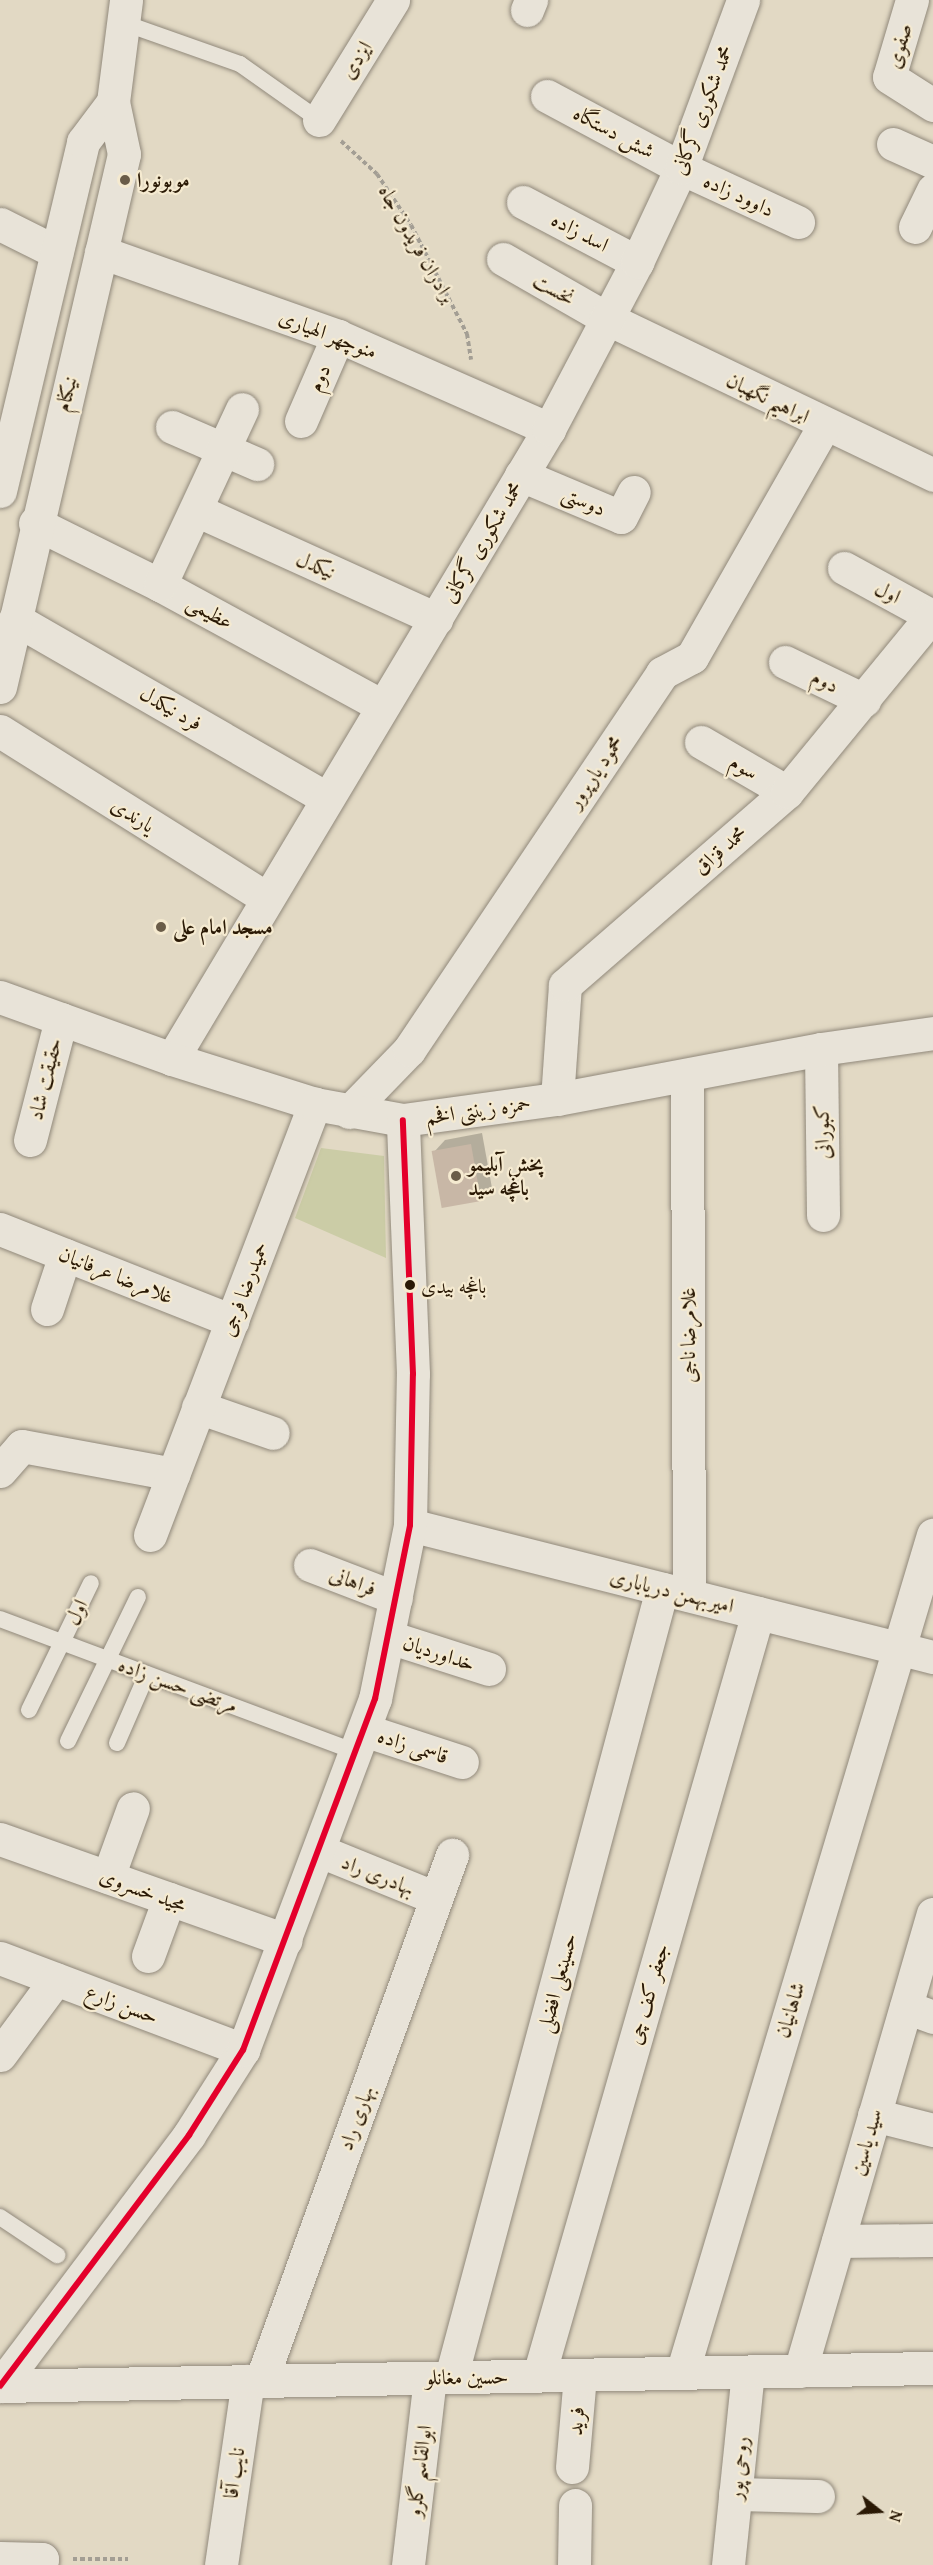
<!DOCTYPE html>
<html>
<head>
<meta charset="utf-8">
<style>
	body { margin:0 }
	#map { position:relative; width:933px; height:2565px; overflow:hidden; background:#e2d9c4; font-family:"Gentium Book Plus",Amiri,serif }
	div>[style] { position:absolute }
	.green>* { inset:0; background:#cbcca6 }
	.shadow>* { inset:0; background:#0003 }
	.building>* { inset:0; background:#c8b7a6; transform-origin:0 0 }
	.path>* { height:4px; margin-top:-2px; transform-origin:0; background:repeating-linear-gradient(90deg,#a39e94 0 4.5px,transparent 0 7.5px) }
	.roads { filter:drop-shadow(0 0 2px #91897b) drop-shadow(0 0 2px #91897b) }
	.service>* { height:16px; margin:-8px; padding:0 8px; transform-origin:8px; border-radius:8px; background:#e8e3d8 }
	.minor>* { height:33px; margin:-16.5px; padding:0 16.5px; transform-origin:16.5px; border-radius:16.5px; background:#e8e3d8 }
	.tertiary>* { height:33px; margin:-16.5px; padding:0 16.5px; transform-origin:16.5px; border-radius:16.5px; background:#e8e3d8 }
	.secondary>* { height:33px; margin:-16.5px; padding:0 16.5px; transform-origin:16.5px; border-radius:16.5px; background:#e8e3d8 }
	.bus-1>* { height:6px; margin:-3px; padding:0 3px; transform-origin:3px; border-radius:3px; background:#e4002b }
	.dots>* { width:16px; height:16px; translate:-50% -50%; box-sizing:border-box; border:3px solid #f5ead0; border-radius:50% }
	span { translate:-50% -50%; white-space:nowrap; text-align:center; line-height:1.15; -webkit-text-stroke:4.5px #f5ead0; paint-order:stroke }
	.bus-label { font-size:20px; color:#2a1905 }
	.left { translate:0 -50%; text-align:left }
	.street-label { font-size:21px; color:#2a1905 }
	.poi-label { font-size:21px; color:#2a1905; font-weight:700 }
	.north { position:absolute; left:849px; top:2481px; width:60px; height:60px; -webkit-text-stroke:4px #f5ead0; paint-order:stroke; rotate:107deg; font-size:16px; font-weight:700; line-height:24px; text-align:center; color:#2a1905 }
	.north::after { content:''; display:block; margin:auto; width:21px; height:27px; background:#2a1905; clip-path:polygon(50% 0,100% 100%,50% 72%,0 100%) }
</style>
</head>
<body>
<div id="map">
	<div class="green">
		<div style="clip-path:polygon(321px 1148px,384px 1156px,386px 1258px,295px 1218px)"></div>
	</div>
	<div class="shadow">
		<div style="clip-path:polygon(482px 1133px,492px 1188px,480px 1199px,434px 1152px,445px 1140px)"></div>
	</div>
	<div class="building">
		<div style="left:471px;top:1144px;width:58px;height:40px;rotate:80deg"></div>
	</div>
	<div class="path">
		<div style="left:341px;top:141px;width:49px;rotate:42.5deg"></div>
		<div style="left:377px;top:174px;width:61px;rotate:56.3deg"></div>
		<div style="left:411px;top:225px;width:123px;rotate:62.8deg"></div>
		<div style="left:467px;top:334px;width:26px;rotate:81deg"></div>
		<div style="left:73px;top:2559px;width:55px"></div>
	</div>
	<div class="roads">
		<div class="service">
			<div style="left:124px;top:23px;width:123px;rotate:19.5deg"></div>
			<div style="left:240px;top:64px;width:97px;rotate:35.3deg"></div>
			<div style="left:0;top:1619px;width:380px;rotate:20.5deg"></div>
			<div style="left:29px;top:1710px;width:141px;rotate:-64deg"></div>
			<div style="left:68px;top:1741px;width:160px;rotate:-64.1deg"></div>
			<div style="left:117px;top:1743px;width:75px;rotate:-66.5deg"></div>
			<div style="left:0;top:2217px;width:69px;rotate:33.7deg"></div>
		</div>
		<div class="minor">
			<div style="left:912px;top:0;width:80px;rotate:106.6deg"></div>
			<div style="left:889px;top:77px;width:52px;rotate:32.5deg"></div>
			<div style="left:527px;top:10px;width:11px;rotate:-68deg"></div>
			<div style="left:547px;top:96px;width:152px;rotate:28.2deg"></div>
			<div style="left:681px;top:168px;width:129px;rotate:24.8deg"></div>
			<div style="left:319px;top:120px;width:141px;rotate:-58.3deg"></div>
			<div style="left:893px;top:144px;width:44px;rotate:24.2deg"></div>
			<div style="left:523px;top:202px;width:129px;rotate:27.8deg"></div>
			<div style="left:0;top:224px;width:63px;rotate:26.6deg"></div>
			<div style="left:915px;top:227px;width:41px;rotate:-64.1deg"></div>
			<div style="left:101px;top:252px;width:251px;rotate:19.5deg"></div>
			<div style="left:338px;top:336px;width:231px;rotate:23.8deg"></div>
			<div style="left:503px;top:259px;width:119px;rotate:29.8deg"></div>
			<div style="left:606px;top:318px;width:363px;rotate:25.6deg"></div>
			<div style="left:301px;top:421px;width:93px;rotate:-66.5deg"></div>
			<div style="left:172px;top:427px;width:93px;rotate:23.5deg"></div>
			<div style="left:521px;top:475px;width:108px;rotate:22.8deg"></div>
			<div style="left:621px;top:517px;width:28px;rotate:-63deg"></div>
			<div style="left:196px;top:510px;width:264px;rotate:24.4deg"></div>
			<div style="left:35px;top:523px;width:140px;rotate:26.4deg"></div>
			<div style="left:160px;top:585px;width:253px;rotate:28.6deg"></div>
			<div style="left:844px;top:568px;width:100px;rotate:28.6deg"></div>
			<div style="left:160px;top:585px;width:194px;rotate:-65deg"></div>
			<div style="left:15px;top:619px;width:359px;rotate:29.9deg"></div>
			<div style="left:785px;top:662px;width:88px;rotate:25.7deg"></div>
			<div style="left:0;top:731px;width:314px;rotate:32.1deg"></div>
			<div style="left:701px;top:742px;width:99px;rotate:30.2deg"></div>
			<div style="left:821px;top:1049px;width:166px;rotate:89.3deg"></div>
			<div style="left:172px;top:1059px;width:734px;rotate:-59.1deg"></div>
			<div style="left:549px;top:429px;width:189px;rotate:-62.2deg"></div>
			<div style="left:637px;top:262px;width:104px;rotate:-64.9deg"></div>
			<div style="left:681px;top:168px;width:179px;rotate:-69.7deg"></div>
			<div style="left:687px;top:1075px;width:520px;rotate:89.78deg"></div>
			<div style="left:557px;top:1099px;width:114px;rotate:-86deg"></div>
			<div style="left:565px;top:985px;width:294px;rotate:-41deg"></div>
			<div style="left:787px;top:792px;width:230px;rotate:-50.6deg"></div>
			<div style="left:349px;top:1112px;width:86px;rotate:-45.9deg"></div>
			<div style="left:409px;top:1050px;width:454px;rotate:-56.1deg"></div>
			<div style="left:662px;top:673px;width:34px;rotate:-28deg"></div>
			<div style="left:692px;top:657px;width:266px;rotate:-60.3deg"></div>
			<div style="left:30px;top:1140px;width:125px;rotate:-75.6deg"></div>
			<div style="left:0;top:1229px;width:250px;rotate:21.6deg"></div>
			<div style="left:47px;top:1309px;width:57px;rotate:-71.6deg"></div>
			<div style="left:198px;top:1407px;width:79px;rotate:19.1deg"></div>
			<div style="left:0;top:1471px;width:33px;rotate:-49deg"></div>
			<div style="left:22px;top:1446px;width:154px;rotate:10.5deg"></div>
			<div style="left:150px;top:1535px;width:462px;rotate:-69.1deg"></div>
			<div style="left:310px;top:1565px;width:92px;rotate:21deg"></div>
			<div style="left:389px;top:1637px;width:105px;rotate:17.7deg"></div>
			<div style="left:364px;top:1730px;width:103px;rotate:18.1deg"></div>
			<div style="left:0;top:1839px;width:303px;rotate:19.5deg"></div>
			<div style="left:320px;top:1851px;width:125px;rotate:22.1deg"></div>
			<div style="left:108px;top:1877px;width:73px;rotate:-70.1deg"></div>
			<div style="left:148px;top:1956px;width:61px;rotate:-69.8deg"></div>
			<div style="left:0;top:1958px;width:260px;rotate:20.7deg"></div>
			<div style="left:906px;top:2007px;width:29px;rotate:20deg"></div>
			<div style="left:0;top:2055px;width:94px;rotate:-53.6deg"></div>
			<div style="left:874px;top:2115px;width:61px;rotate:14.3deg"></div>
			<div style="left:838px;top:2241px;width:95px;rotate:-0.6deg"></div>
			<div style="left:800px;top:2371px;width:476px;rotate:-73.8deg"></div>
			<div style="left:682px;top:2373px;width:875px;rotate:-73.33deg"></div>
			<div style="left:539px;top:2375px;width:793px;rotate:-73.97deg"></div>
			<div style="left:451px;top:2377px;width:816px;rotate:-75.01deg"></div>
			<div style="left:261px;top:2381px;width:560px;rotate:-70.04deg"></div>
			<div style="left:572px;top:2467px;width:92px;rotate:-85deg"></div>
			<div style="left:735px;top:2494px;width:83px;rotate:1.4deg"></div>
			<div style="left:0;top:2558px;width:42px;rotate:1.4deg"></div>
			<div style="left:42px;top:2559px;width:6px;rotate:99deg"></div>
			<div style="left:221px;top:2565px;width:186px;rotate:-81.7deg"></div>
			<div style="left:408px;top:2565px;width:188px;rotate:-83.3deg"></div>
			<div style="left:574px;top:2565px;width:60px;rotate:-89deg"></div>
			<div style="left:728px;top:2565px;width:194px;rotate:-84.1deg"></div>
		</div>
		<div class="tertiary">
			<div style="left:410px;top:1525px;width:539px;rotate:14.17deg"></div>
			<div style="left:0;top:2386px;width:314px;rotate:-53deg"></div>
			<div style="left:189px;top:2135px;width:101px;rotate:-57.6deg"></div>
			<div style="left:243px;top:2050px;width:375px;rotate:-69.4deg"></div>
			<div style="left:375px;top:1699px;width:177px;rotate:-78.6deg"></div>
			<div style="left:410px;top:1525px;width:151px;rotate:-88.9deg"></div>
			<div style="left:413px;top:1374px;width:254px;rotate:-92.3deg"></div>
			<div style="left:0;top:2386px;width:933px;rotate:-1.11deg"></div>
		</div>
		<div class="secondary">
			<div style="left:0;top:491px;width:359px;rotate:-76.6deg"></div>
			<div style="left:83px;top:142px;width:50px;rotate:-53.1deg"></div>
			<div style="left:0;top:687px;width:547px;rotate:-76.9deg"></div>
			<div style="left:124px;top:154px;width:53px;rotate:-101.9deg"></div>
			<div style="left:113px;top:102px;width:103px;rotate:-82.7deg"></div>
			<div style="left:0;top:997px;width:183px;rotate:19.8deg"></div>
			<div style="left:172px;top:1059px;width:150px;rotate:17.5deg"></div>
			<div style="left:315px;top:1104px;width:89px;rotate:10.3deg"></div>
			<div style="left:403px;top:1120px;width:155px;rotate:-7.8deg"></div>
			<div style="left:557px;top:1099px;width:269px;rotate:-10.7deg"></div>
			<div style="left:821px;top:1049px;width:113px;rotate:-8.1deg"></div>
		</div>
	</div>
	<div class="bus-1">
		<div style="left:0;top:2386px;width:314px;rotate:-53deg"></div>
		<div style="left:189px;top:2135px;width:101px;rotate:-57.6deg"></div>
		<div style="left:243px;top:2050px;width:375px;rotate:-69.4deg"></div>
		<div style="left:375px;top:1699px;width:177px;rotate:-78.6deg"></div>
		<div style="left:410px;top:1525px;width:151px;rotate:-88.9deg"></div>
		<div style="left:413px;top:1374px;width:254px;rotate:-92.3deg"></div>
	</div>
	<div class="dots">
		<div style="left:125px;top:180px;background:#6a5c48"></div>
		<div style="left:161px;top:927px;background:#6a5c48"></div>
		<div style="left:456px;top:1176px;background:#6a5c48"></div>
		<div style="left:410px;top:1285px;background:#2a1905"></div>
	</div>
	<div class="bus-label">
		<span class="left" style="left:421px;top:1285px">باغچه بیدی</span>
	</div>
	<div class="street-label">
		<span style="left:899px;top:46px;rotate:-74deg">صفوی</span>
		<span style="left:356px;top:60px;rotate:-58deg">ایزدی</span>
		<span style="left:702px;top:110px;rotate:-69deg">محمد شکوری گرکانی</span>
		<span style="left:614px;top:132px;rotate:28deg">شش دستگاه</span>
		<span style="left:739px;top:195px;rotate:25deg">داوود زاده</span>
		<span style="left:580px;top:232px;rotate:28deg">اسد زاده</span>
		<span style="left:417px;top:244px;rotate:60deg">برادران فریدون جاه</span>
		<span style="left:554px;top:289px;rotate:30deg">نخست</span>
		<span style="left:328px;top:334px;rotate:21deg">منوچهر الهیاری</span>
		<span style="left:319px;top:378px;rotate:-66deg">دوم</span>
		<span style="left:66px;top:394px;rotate:-76deg">نیکنام</span>
		<span style="left:768px;top:398px;rotate:26deg">ابراهیم نگهبان</span>
		<span style="left:584px;top:501px;rotate:23deg">دوستی</span>
		<span style="left:482px;top:542px;rotate:-59deg">محمد شکوری گرکانی</span>
		<span style="left:316px;top:565px;rotate:24deg">نیکدل</span>
		<span style="left:888px;top:592px;rotate:28deg">اول</span>
		<span style="left:210px;top:612px;rotate:29deg">عظیمی</span>
		<span style="left:825px;top:681px;rotate:26deg">دوم</span>
		<span style="left:171px;top:708px;rotate:30deg">فرد نیکدل</span>
		<span style="left:744px;top:767px;rotate:30deg">سوم</span>
		<span style="left:595px;top:772px;rotate:-56deg">محمود یارپرور</span>
		<span style="left:133px;top:815px;rotate:32deg">یارندی</span>
		<span style="left:720px;top:850px;rotate:-41deg">محمد قزاق</span>
		<span style="left:45px;top:1079px;rotate:-76deg">حقیقت شاد</span>
		<span style="left:478px;top:1110px;rotate:-8deg">حمزه زینتی افخم</span>
		<span style="left:822px;top:1132px;rotate:-91deg">کبورانی</span>
		<span style="left:116px;top:1275px;rotate:22deg">غلامرضا عرفانیان</span>
		<span style="left:244px;top:1289px;rotate:-69deg">حمیدرضا فرجی</span>
		<span style="left:688px;top:1335px;rotate:-90deg">غلامرضا ناجی</span>
		<span style="left:353px;top:1581px;rotate:21deg">فراهانی</span>
		<span style="left:672px;top:1591px;rotate:14deg">امیربهمن دریاباری</span>
		<span style="left:76px;top:1612px;rotate:-63deg">اول</span>
		<span style="left:439px;top:1653px;rotate:18deg">خداوردیان</span>
		<span style="left:178px;top:1685px;rotate:20deg">مرتضی حسن زاده</span>
		<span style="left:413px;top:1746px;rotate:18deg">قاسمی زاده</span>
		<span style="left:378px;top:1875px;rotate:22deg">بهادری راد</span>
		<span style="left:143px;top:1890px;rotate:20deg">مجید خسروی</span>
		<span style="left:557px;top:1983px;rotate:-75deg">حسینعلی افضلی</span>
		<span style="left:648px;top:1994px;rotate:-74deg">جعفر کف چی</span>
		<span style="left:122px;top:2004px;rotate:21deg">حسن زارع</span>
		<span style="left:790px;top:2010px;rotate:-73deg">شاهانیان</span>
		<span style="left:356px;top:2118px;rotate:-70deg">بهاری راد</span>
		<span style="left:866px;top:2142px;rotate:-74deg">سید یاسین</span>
		<span style="left:467px;top:2377px;rotate:-1deg">حسین مغانلو</span>
		<span style="left:576px;top:2421px;rotate:-85deg">فرید</span>
		<span style="left:738px;top:2468px;rotate:-84deg">روحی پور</span>
		<span style="left:419px;top:2471px;rotate:-83deg">ابوالقاسم گلرو</span>
		<span style="left:234px;top:2473px;rotate:-82deg">نایب آقا</span>
	</div>
	<div class="poi-label">
		<span class="left" style="left:137px;top:180px">موبونورا</span>
		<span class="left" style="left:173px;top:927px">مسجد امام علی</span>
		<span class="left" style="left:468px;top:1176px">پخش آبلیمو<br>باغچه سید</span>
	</div>
	<div class="north">N</div>
</div>
</body>
</html>
